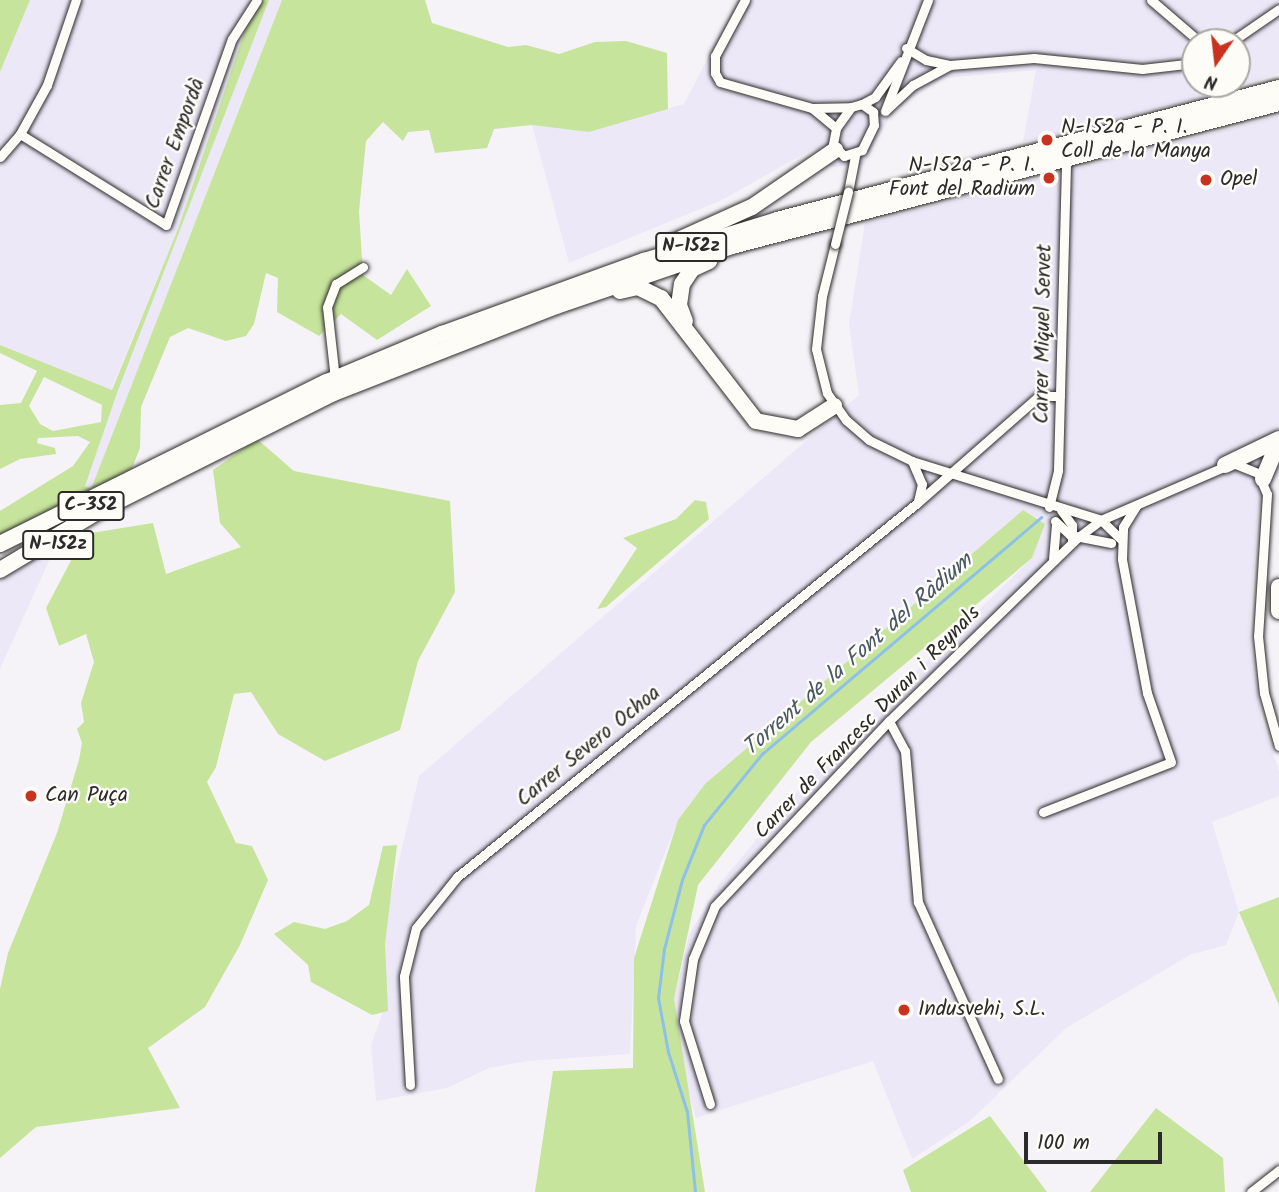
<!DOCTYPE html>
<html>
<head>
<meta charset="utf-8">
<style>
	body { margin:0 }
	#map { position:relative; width:1279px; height:1192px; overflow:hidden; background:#f5f3f7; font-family:Kalam,sans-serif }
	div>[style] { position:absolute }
	.built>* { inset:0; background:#ece8f8 }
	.green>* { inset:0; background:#c6e49c }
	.stream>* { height:2.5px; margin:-1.25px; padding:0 1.25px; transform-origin:1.25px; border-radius:1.25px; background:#8dc1ea }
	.roads { filter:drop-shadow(0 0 2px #2b2b2b) drop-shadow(0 0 2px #2b2b2b) }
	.street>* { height:9px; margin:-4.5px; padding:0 4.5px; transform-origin:4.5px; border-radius:4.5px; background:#fdfcf7 }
	.highway>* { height:16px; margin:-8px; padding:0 8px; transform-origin:8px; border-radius:8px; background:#fdfcf7 }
	.bridges { filter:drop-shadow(0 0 2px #2b2b2b) drop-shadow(0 0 2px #2b2b2b) }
	.street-bridge>* { height:9px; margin:-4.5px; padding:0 4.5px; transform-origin:4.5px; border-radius:4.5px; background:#fdfcf7 }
	.dots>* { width:19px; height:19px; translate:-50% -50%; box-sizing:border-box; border:4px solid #fdfcf7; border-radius:50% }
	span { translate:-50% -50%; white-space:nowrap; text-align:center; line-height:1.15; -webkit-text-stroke:5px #fdfcf7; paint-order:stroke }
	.shield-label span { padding:2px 5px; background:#fdfcf7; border:2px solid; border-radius:5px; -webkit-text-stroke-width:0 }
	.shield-label { font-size:19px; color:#2b2b2b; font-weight:700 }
	.poi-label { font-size:21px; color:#2b2b2b }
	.left { translate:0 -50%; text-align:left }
	.right { translate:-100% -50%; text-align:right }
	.street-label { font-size:21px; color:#2b2b2b }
	.water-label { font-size:23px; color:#485864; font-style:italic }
	.north { position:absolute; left:1181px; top:28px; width:70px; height:70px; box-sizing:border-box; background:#fdfcf7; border:2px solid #a9a8a5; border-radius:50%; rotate:194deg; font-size:19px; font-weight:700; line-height:28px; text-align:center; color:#2b2b2b }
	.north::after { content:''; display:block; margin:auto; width:24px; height:32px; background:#c8321e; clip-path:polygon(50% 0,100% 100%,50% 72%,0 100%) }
	.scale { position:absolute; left:1024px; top:1132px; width:138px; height:32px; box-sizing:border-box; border:4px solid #2b2b2b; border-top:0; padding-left:9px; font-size:21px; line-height:24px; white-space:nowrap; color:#2b2b2b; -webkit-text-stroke:5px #fdfcf7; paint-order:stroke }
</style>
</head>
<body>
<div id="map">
	<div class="built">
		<div style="clip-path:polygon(30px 0,260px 0,244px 33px,178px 229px,111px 390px,0 345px,0 72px)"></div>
		<div style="clip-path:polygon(269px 0,282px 0,91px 489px,84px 486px,117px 393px)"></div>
		<div style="clip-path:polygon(evenodd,738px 0,1279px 0,1279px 73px,1204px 97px,1023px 142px,1036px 70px,944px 78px,893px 110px,864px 165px,830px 167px,814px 148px,722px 200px,569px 263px,532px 125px,589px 132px,684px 104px,738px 0,1195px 42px,1237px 42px,1237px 84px,1195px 84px,1195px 42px)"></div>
		<div style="clip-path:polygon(1279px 116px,1279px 471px,1258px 510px,1249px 632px,1261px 718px,1279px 771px,1279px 796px,1212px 822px,1239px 912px,1226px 945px,1190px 955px,1066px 1028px,970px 1121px,912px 1159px,873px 1061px,696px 1118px,677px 1050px,674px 999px,689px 935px,719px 884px,816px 769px,1032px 558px,1045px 524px,1023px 510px,705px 784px,678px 820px,636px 926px,630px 1054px,528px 1061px,489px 1068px,447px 1088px,376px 1101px,371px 1045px,382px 1015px,379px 945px,419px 776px,859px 395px,849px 324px,865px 223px)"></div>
		<div style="clip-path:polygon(63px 542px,48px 563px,0 669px,0 579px)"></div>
	</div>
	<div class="green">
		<div style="clip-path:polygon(0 0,30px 0,0 72px)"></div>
		<div style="clip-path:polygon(evenodd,260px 0,269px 0,117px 393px,85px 486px,91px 489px,282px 0,425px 0,432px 23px,508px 47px,526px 45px,559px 54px,595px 42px,626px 41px,667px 53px,668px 109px,589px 132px,532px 125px,494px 129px,487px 148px,435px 153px,429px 130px,408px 132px,403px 141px,383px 122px,366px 141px,359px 211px,363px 275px,391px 295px,407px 269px,431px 306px,377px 340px,341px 314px,319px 336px,277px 312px,278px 278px,266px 273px,254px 324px,246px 336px,226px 341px,188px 328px,170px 337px,141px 407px,140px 448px,132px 468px,105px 488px,0 536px,0 511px,73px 466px,90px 442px,78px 436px,38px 438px,37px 443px,55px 448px,56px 454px,20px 459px,0 469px,0 405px,21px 403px,37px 371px,0 353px,0 345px,112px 390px,178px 229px,244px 33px,260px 0,44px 377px,102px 405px,101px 422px,53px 431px,40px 424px,29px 406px,44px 377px)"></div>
		<div style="clip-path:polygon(257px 439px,294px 471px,450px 501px,455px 592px,418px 661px,400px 730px,325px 761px,278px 734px,251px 692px,234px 694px,216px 767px,207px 782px,236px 843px,252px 846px,268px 880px,240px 945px,205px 1007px,148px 1048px,180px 1108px,36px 1127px,0 1158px,0 989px,8px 953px,57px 833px,79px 760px,82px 743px,77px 729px,84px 722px,81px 703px,94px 662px,86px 634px,59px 646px,46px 608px,85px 534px,153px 523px,166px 574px,241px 547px,220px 523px,213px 470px)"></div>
		<div style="clip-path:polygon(695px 500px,706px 502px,709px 519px,606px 607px,597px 609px,637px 548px,623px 538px,676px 519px)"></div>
		<div style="clip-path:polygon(1023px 510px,1045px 524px,1032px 558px,811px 742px,698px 885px,674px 999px,705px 1192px,535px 1192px,553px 1071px,633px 1068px,634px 958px,678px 820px,705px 784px)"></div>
		<div style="clip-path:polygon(397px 845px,385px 944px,388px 1011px,372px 1015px,311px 982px,308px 965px,274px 934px,294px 922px,325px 929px,347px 921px,369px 905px,383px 846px)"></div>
		<div style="clip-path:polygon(1279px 897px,1279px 1005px,1239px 912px)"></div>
		<div style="clip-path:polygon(1156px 1108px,1223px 1158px,1225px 1192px,1090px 1192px)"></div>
		<div style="clip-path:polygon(990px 1116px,1047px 1192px,911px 1192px,903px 1170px)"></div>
	</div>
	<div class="stream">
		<div style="left:695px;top:1192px;width:80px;rotate:-95.7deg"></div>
		<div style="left:687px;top:1112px;width:63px;rotate:-107.6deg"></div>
		<div style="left:668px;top:1052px;width:55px;rotate:-100.5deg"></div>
		<div style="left:658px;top:998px;width:49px;rotate:-83deg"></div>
		<div style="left:664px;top:949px;width:71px;rotate:-75.4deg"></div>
		<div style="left:682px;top:880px;width:59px;rotate:-68.2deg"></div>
		<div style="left:704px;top:825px;width:92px;rotate:-50.8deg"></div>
		<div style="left:762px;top:754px;width:366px;rotate:-40.3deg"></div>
	</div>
	<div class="roads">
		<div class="street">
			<div style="left:745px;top:0;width:64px;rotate:118.2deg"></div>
			<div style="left:715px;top:56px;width:17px;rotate:90deg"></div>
			<div style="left:715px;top:73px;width:10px;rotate:61deg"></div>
			<div style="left:720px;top:82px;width:96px;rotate:15.8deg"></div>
			<div style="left:812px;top:108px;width:39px;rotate:-1deg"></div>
			<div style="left:1151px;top:0;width:65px;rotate:40.6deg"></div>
			<div style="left:1231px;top:42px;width:58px;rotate:-34.5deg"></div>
			<div style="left:906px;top:48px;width:23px;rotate:31deg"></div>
			<div style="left:926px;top:60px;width:25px;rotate:12deg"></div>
			<div style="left:950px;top:65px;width:84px;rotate:-4.8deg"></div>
			<div style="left:1034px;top:58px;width:109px;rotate:5.8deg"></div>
			<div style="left:1142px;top:69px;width:53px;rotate:-6.5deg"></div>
			<div style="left:862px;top:104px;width:14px;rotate:36deg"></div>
			<div style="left:873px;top:112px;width:13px;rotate:86deg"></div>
			<div style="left:874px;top:125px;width:28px;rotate:116deg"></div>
			<div style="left:862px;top:150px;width:19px;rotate:162deg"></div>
			<div style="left:844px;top:156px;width:16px;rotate:-133deg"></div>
			<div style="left:833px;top:144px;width:16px;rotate:-79deg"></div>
			<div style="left:836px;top:128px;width:26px;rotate:-54deg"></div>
			<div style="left:851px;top:107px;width:11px;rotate:-15deg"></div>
			<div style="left:862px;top:104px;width:15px;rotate:-28deg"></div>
			<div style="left:875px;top:97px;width:44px;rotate:-54.2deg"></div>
			<div style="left:812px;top:108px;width:31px;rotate:40deg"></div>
			<div style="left:886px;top:110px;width:37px;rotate:-43deg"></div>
			<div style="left:913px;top:85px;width:42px;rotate:-28.4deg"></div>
			<div style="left:885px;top:111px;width:119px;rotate:-68.8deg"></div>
			<div style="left:20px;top:134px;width:172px;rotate:31.9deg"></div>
			<div style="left:166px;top:225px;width:197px;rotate:-70.5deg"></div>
			<div style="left:232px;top:39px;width:46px;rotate:-57.3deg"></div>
			<div style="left:0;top:157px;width:30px;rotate:-49deg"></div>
			<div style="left:20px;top:134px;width:56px;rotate:-61.1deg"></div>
			<div style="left:47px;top:85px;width:90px;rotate:-71.2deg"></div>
			<div style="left:848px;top:192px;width:38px;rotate:-79deg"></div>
			<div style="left:835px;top:244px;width:54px;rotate:104deg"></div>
			<div style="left:822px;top:296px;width:53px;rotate:96.5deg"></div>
			<div style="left:816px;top:349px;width:45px;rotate:76deg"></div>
			<div style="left:827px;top:393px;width:33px;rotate:55deg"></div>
			<div style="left:846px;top:420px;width:30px;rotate:41deg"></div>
			<div style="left:869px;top:440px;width:48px;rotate:26deg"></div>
			<div style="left:912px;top:461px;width:198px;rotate:17.3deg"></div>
			<div style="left:1101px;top:520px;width:28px;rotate:44deg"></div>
			<div style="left:335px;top:379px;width:72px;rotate:-96.3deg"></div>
			<div style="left:327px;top:307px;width:25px;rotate:-69deg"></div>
			<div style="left:336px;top:284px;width:32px;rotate:-32deg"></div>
			<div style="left:912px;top:461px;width:25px;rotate:67deg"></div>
			<div style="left:922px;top:484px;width:17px;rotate:103deg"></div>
			<div style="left:1049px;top:507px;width:38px;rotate:-76deg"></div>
			<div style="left:1058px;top:470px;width:310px;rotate:-88.5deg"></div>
			<div style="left:1061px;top:510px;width:19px;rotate:54deg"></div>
			<div style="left:1072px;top:525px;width:16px;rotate:90deg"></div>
			<div style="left:1055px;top:521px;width:21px;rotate:43deg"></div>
			<div style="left:1070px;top:535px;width:42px;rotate:11deg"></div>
			<div style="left:1053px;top:559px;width:34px;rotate:-85deg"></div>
			<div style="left:889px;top:721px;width:34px;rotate:62deg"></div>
			<div style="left:905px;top:751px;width:152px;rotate:85.1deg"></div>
			<div style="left:918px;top:902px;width:194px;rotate:65.7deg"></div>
			<div style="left:1043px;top:812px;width:137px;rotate:-21.3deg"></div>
			<div style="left:1171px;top:762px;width:73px;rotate:-109.2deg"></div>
			<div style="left:1147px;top:693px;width:136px;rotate:-100.6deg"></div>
			<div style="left:1122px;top:559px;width:32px;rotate:-88deg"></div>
			<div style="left:1123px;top:527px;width:26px;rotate:-58deg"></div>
			<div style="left:410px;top:1085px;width:109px;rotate:-93.2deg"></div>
			<div style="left:404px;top:976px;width:49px;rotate:-76deg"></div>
			<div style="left:416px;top:928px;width:65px;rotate:-51.2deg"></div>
			<div style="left:457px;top:877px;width:593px;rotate:-39.11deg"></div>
			<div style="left:917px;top:503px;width:162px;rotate:-41.3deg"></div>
			<div style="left:1039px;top:396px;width:21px"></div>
			<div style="left:710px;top:1104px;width:87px;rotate:-107.4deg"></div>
			<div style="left:684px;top:1021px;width:63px;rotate:-81.7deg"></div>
			<div style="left:693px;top:959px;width:57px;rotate:-67.5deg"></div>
			<div style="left:715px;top:906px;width:254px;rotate:-46.8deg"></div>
			<div style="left:889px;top:721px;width:262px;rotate:-44.2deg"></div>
			<div style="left:1077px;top:538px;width:30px;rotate:-37deg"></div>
			<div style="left:1101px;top:520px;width:144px;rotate:-23.4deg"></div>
			<div style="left:1233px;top:463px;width:27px;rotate:22deg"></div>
			<div style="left:1258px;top:473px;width:23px;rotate:67deg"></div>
			<div style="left:1267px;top:494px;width:142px;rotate:93.6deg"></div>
			<div style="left:1258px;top:636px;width:57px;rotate:84deg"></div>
			<div style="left:1264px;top:693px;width:55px;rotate:74.2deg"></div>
			<div style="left:1251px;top:1192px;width:36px;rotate:-38deg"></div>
		</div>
		<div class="highway">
			<div style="left:674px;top:242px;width:85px;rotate:-24.2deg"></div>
			<div style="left:752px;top:207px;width:101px;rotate:-34.5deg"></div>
			<div style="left:620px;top:291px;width:18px;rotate:-13deg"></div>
			<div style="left:638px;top:287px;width:25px;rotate:26deg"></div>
			<div style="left:661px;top:298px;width:155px;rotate:52.3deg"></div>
			<div style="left:756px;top:421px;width:43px;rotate:10.8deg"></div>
			<div style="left:798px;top:429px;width:43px;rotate:-32.6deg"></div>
			<div style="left:685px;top:321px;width:17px;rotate:-111deg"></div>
			<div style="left:679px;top:305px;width:21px;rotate:-82deg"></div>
			<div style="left:682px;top:284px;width:18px;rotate:-56deg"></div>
			<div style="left:692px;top:269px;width:19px;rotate:-25deg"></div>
			<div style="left:1225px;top:465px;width:60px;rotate:-25.7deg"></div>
			<div style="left:1263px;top:479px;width:41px;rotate:-67.2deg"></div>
			<div style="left:0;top:544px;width:365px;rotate:-26.4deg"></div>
			<div style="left:327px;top:382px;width:125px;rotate:-22.7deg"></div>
			<div style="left:442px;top:334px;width:215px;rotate:-19.9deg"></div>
			<div style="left:644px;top:261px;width:139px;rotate:-17.1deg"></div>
			<div style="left:777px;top:220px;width:519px;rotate:-14.73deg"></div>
			<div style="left:0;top:570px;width:119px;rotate:-30.9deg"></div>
			<div style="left:102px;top:509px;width:259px;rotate:-26.6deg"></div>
			<div style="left:334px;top:393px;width:238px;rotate:-21.4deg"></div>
			<div style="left:556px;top:306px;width:186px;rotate:-18.8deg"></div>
			<div style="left:732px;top:246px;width:565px;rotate:-14.65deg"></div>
			<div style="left:1279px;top:587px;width:24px;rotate:90deg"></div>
		</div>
	</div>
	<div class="bridges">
		<div class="street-bridge">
			<div style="left:835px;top:244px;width:54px;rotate:-76deg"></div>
		</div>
	</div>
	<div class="dots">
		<div style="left:1047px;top:140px;background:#c8321e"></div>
		<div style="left:1049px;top:178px;background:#c8321e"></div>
		<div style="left:1206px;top:180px;background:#c8321e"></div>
		<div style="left:31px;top:796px;background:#c8321e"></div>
		<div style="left:904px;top:1010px;background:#c8321e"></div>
	</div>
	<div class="shield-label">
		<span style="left:691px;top:247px">N-152z</span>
		<span style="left:91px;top:506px">C-352</span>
		<span style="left:58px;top:545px">N-152z</span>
	</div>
	<div class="poi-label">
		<span class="left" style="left:1061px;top:140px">N-152a - P. I.<br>Coll de la Manya</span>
		<span class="right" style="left:1035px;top:178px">N-152a - P. I.<br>Font del Radium</span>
		<span class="left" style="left:1220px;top:180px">Opel</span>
		<span class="left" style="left:45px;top:796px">Can Puça</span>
		<span class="left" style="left:918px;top:1010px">Indusvehi, S.L.</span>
	</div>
	<div class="street-label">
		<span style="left:176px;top:144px;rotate:-70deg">Carrer Empordà</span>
		<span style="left:1044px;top:334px;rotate:-89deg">Carrer Miquel Servet</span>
		<span style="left:868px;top:723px;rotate:-46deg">Carrer de Francesc Duran i Reynals</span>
		<span style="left:589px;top:747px;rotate:-39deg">Carrer Severo Ochoa</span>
	</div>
	<div class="water-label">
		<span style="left:858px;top:655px;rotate:-41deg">Torrent de la Font del Ràdium</span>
	</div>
	<div class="north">N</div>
	<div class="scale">100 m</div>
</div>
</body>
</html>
